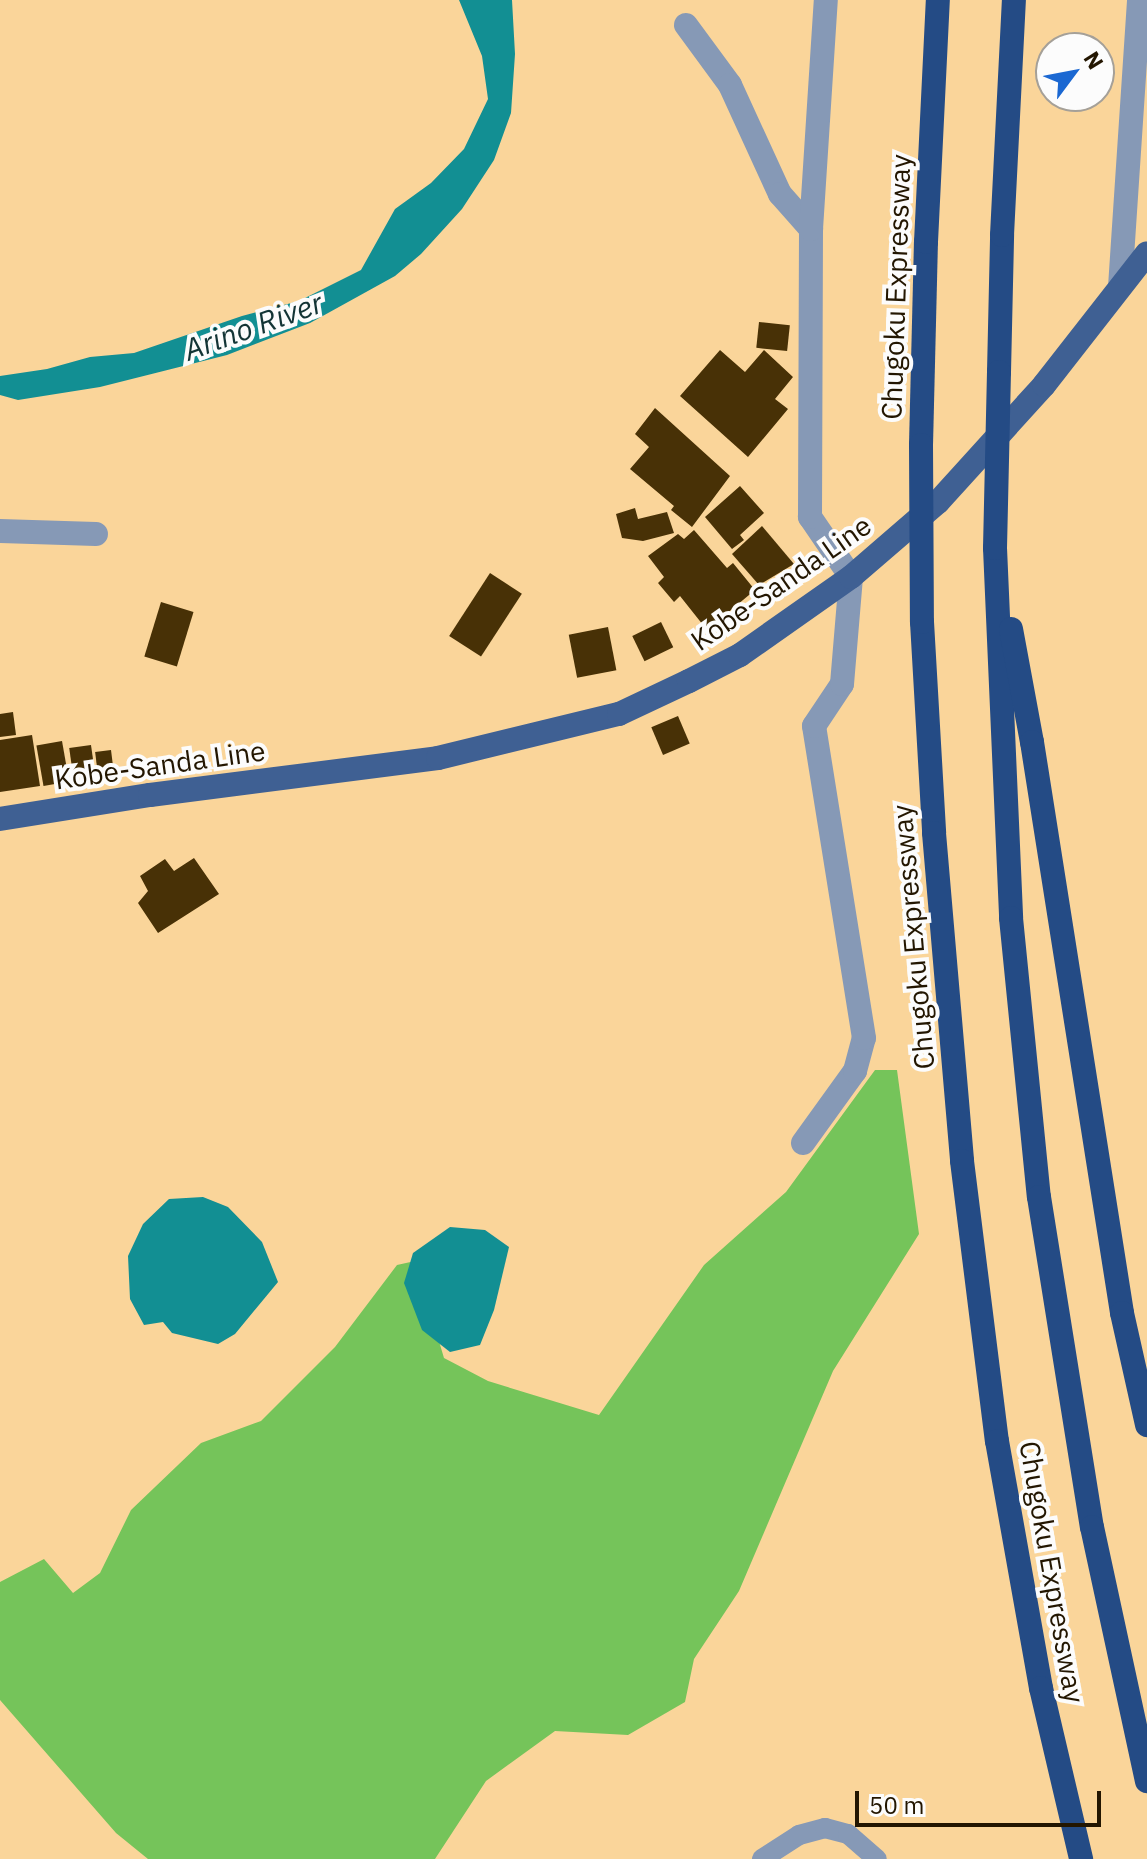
<!DOCTYPE html>
<html>
<head>
<meta charset="utf-8">
<style>
	body { margin:0 }
	#map { position:relative; width:1147px; height:1859px; overflow:hidden; background:#fad59a; font-family:"IBM Plex Sans",sans-serif }
	div>[style] { position:absolute }
	.forest>* { inset:0; background:#75c45a }
	.water>* { inset:0; background:#128f93 }
	.building>* { inset:0; background:#483106; transform-origin:0 0 }
	.lane>* { height:20px; margin:-10px; padding:0 10px; transform-origin:10px; border-radius:10px; background:#8699b6 }
	.street>* { height:24px; margin:-12px; padding:0 12px; transform-origin:12px; border-radius:12px; background:#8699b6 }
	.primary>* { height:24px; margin:-12px; padding:0 12px; transform-origin:12px; border-radius:12px; background:#3f6093 }
	.highway>* { height:24px; margin:-12px; padding:0 12px; transform-origin:12px; border-radius:12px; background:#244b85 }
	.highway-bridge>* { height:24px; margin:-12px; padding:0 12px; transform-origin:12px; border-radius:12px; background:#244b85 }
	span { translate:-50% -50%; white-space:nowrap; text-align:center; line-height:1.15; -webkit-text-stroke:8px #fcfcfc; paint-order:stroke }
	.street-label { font-size:28px; color:#231601 }
	.water-label { font-size:30px; color:#133435; font-style:italic }
	.north { position:absolute; left:1035px; top:32px; width:80px; height:80px; box-sizing:border-box; background:#fcfcfc; border:2px solid #a5a098; border-radius:50%; rotate:58deg; font-size:22px; font-weight:700; line-height:32px; text-align:center; color:#231601 }
	.north::after { content:''; display:block; margin:auto; width:28px; height:36px; background:#1b68d2; clip-path:polygon(50% 0,100% 100%,50% 72%,0 100%) }
	.scale { position:absolute; left:855px; top:1791px; width:246px; height:36px; box-sizing:border-box; border:4px solid #231601; border-top:0; padding-left:10px; font-size:24px; line-height:28px; white-space:nowrap; color:#231601; -webkit-text-stroke:6px #fcfcfc; paint-order:stroke }
</style>
</head>
<body>
<div id="map">
	<div class="forest">
		<div style="clip-path:polygon(875px 1070px,897px 1070px,919px 1234px,833px 1371px,739px 1591px,694px 1659px,685px 1702px,628px 1735px,555px 1731px,486px 1781px,435px 1859px,148px 1859px,116px 1833px,0 1700px,0 1582px,44px 1559px,73px 1593px,100px 1573px,131px 1510px,201px 1443px,261px 1421px,335px 1347px,397px 1265px,415px 1261px,444px 1358px,488px 1381px,599px 1415px,704px 1265px,786px 1192px)"></div>
	</div>
	<div class="water">
		<div style="clip-path:polygon(459px 0,512px 0,515px 54px,511px 113px,494px 160px,462px 209px,421px 254px,395px 276px,310px 323px,227px 355px,100px 387px,18px 400px,0 395px,0 376px,47px 369px,90px 357px,134px 353px,242px 316px,299px 301px,361px 270px,395px 209px,431px 183px,464px 149px,488px 99px,482px 56px)"></div>
		<div style="clip-path:polygon(203px 1197px,228px 1207px,262px 1242px,278px 1282px,235px 1334px,218px 1344px,172px 1333px,163px 1322px,144px 1325px,130px 1299px,128px 1256px,143px 1224px,169px 1199px)"></div>
		<div style="clip-path:polygon(450px 1227px,485px 1230px,509px 1247px,494px 1310px,480px 1345px,450px 1352px,422px 1330px,404px 1283px,413px 1253px)"></div>
	</div>
	<div class="building">
		<div style="left:759px;top:322px;width:31px;height:26px;rotate:6deg"></div>
		<div style="clip-path:polygon(720px 350px,745px 372px,764px 350px,793px 377px,775px 399px,788px 409px,748px 457px,680px 396px)"></div>
		<div style="clip-path:polygon(655px 408px,730px 476px,692px 527px,671px 510px,674px 506px,630px 469px,649px 447px,635px 434px)"></div>
		<div style="clip-path:polygon(740px 486px,764px 513px,740px 535px,744px 540px,732px 549px,705px 517px)"></div>
		<div style="clip-path:polygon(635px 508px,638px 519px,667px 512px,674px 533px,643px 541px,622px 538px,616px 514px)"></div>
		<div style="clip-path:polygon(762px 526px,794px 564px,759px 585px,732px 554px)"></div>
		<div style="clip-path:polygon(694px 530px,727px 568px,733px 563px,755px 590px,707px 630px,680px 596px,674px 602px,658px 583px,664px 577px,648px 556px,678px 534px,684px 539px)"></div>
		<div style="left:490px;top:573px;width:38px;height:75px;rotate:33deg"></div>
		<div style="left:161px;top:602px;width:34px;height:57px;rotate:17deg"></div>
		<div style="left:661px;top:622px;width:28px;height:32px;rotate:64deg"></div>
		<div style="left:608px;top:627px;width:44px;height:40px;rotate:79deg"></div>
		<div style="clip-path:polygon(13px 712px,16px 735px,0 737px,0 714px)"></div>
		<div style="left:678px;top:716px;width:30px;height:29px;rotate:67deg"></div>
		<div style="clip-path:polygon(32px 735px,40px 786px,0 792px,0 740px)"></div>
		<div style="left:62px;top:741px;width:41px;height:26px;rotate:80deg"></div>
		<div style="left:91px;top:745px;width:30px;height:22px;rotate:82deg"></div>
		<div style="left:111px;top:750px;width:23px;height:16px;rotate:83deg"></div>
		<div style="clip-path:polygon(194px 858px,219px 894px,158px 933px,138px 903px,148px 891px,140px 876px,165px 859px,174px 871px)"></div>
	</div>
	<div class="lane">
		<div style="left:762px;top:1859px;width:44px;rotate:-33deg"></div>
		<div style="left:799px;top:1835px;width:27px;rotate:-15deg"></div>
		<div style="left:825px;top:1828px;width:24px;rotate:15deg"></div>
		<div style="left:848px;top:1834px;width:38px;rotate:41deg"></div>
	</div>
	<div class="street">
		<div style="left:686px;top:25px;width:74px;rotate:53.7deg"></div>
		<div style="left:730px;top:85px;width:120px;rotate:65.4deg"></div>
		<div style="left:780px;top:194px;width:47px;rotate:48.5deg"></div>
		<div style="left:1120px;top:287px;width:288px;rotate:-86.2deg"></div>
		<div style="left:0;top:531px;width:96px;rotate:1.8deg"></div>
		<div style="left:803px;top:1143px;width:89px;rotate:-54.2deg"></div>
		<div style="left:855px;top:1071px;width:34px;rotate:-75deg"></div>
		<div style="left:864px;top:1038px;width:316px;rotate:-99.1deg"></div>
		<div style="left:814px;top:726px;width:50px;rotate:-56.3deg"></div>
		<div style="left:842px;top:684px;width:107px;rotate:-85.2deg"></div>
		<div style="left:851px;top:577px;width:73px;rotate:-124.3deg"></div>
		<div style="left:810px;top:517px;width:288px;rotate:-89.8deg"></div>
		<div style="left:811px;top:229px;width:229px;rotate:-86.3deg"></div>
	</div>
	<div class="primary">
		<div style="left:0;top:819px;width:152px;rotate:-9.1deg"></div>
		<div style="left:150px;top:795px;width:290px;rotate:-7.3deg"></div>
		<div style="left:438px;top:758px;width:186px;rotate:-13.7deg"></div>
		<div style="left:619px;top:714px;width:77px;rotate:-25.2deg"></div>
		<div style="left:689px;top:681px;width:57px;rotate:-27deg"></div>
		<div style="left:740px;top:655px;width:136px;rotate:-35.1deg"></div>
		<div style="left:851px;top:577px;width:115px;rotate:-40.8deg"></div>
		<div style="left:938px;top:502px;width:158px;rotate:-47.8deg"></div>
		<div style="left:1044px;top:385px;width:167px;rotate:-52deg"></div>
	</div>
	<div class="highway">
		<div style="left:999px;top:372px;width:137px;rotate:-88.7deg"></div>
		<div style="left:1002px;top:235px;width:235px;rotate:-87.1deg"></div>
		<div style="left:921px;top:445px;width:203px;rotate:-88.6deg"></div>
		<div style="left:926px;top:242px;width:242px;rotate:-87.2deg"></div>
		<div style="left:995px;top:548px;width:370px;rotate:87.5deg"></div>
		<div style="left:1011px;top:918px;width:280px;rotate:84.3deg"></div>
		<div style="left:1039px;top:1197px;width:334px;rotate:80.9deg"></div>
		<div style="left:1092px;top:1527px;width:260px;rotate:77.8deg"></div>
		<div style="left:922px;top:622px;width:211px;rotate:86.7deg"></div>
		<div style="left:934px;top:833px;width:329px;rotate:85.1deg"></div>
		<div style="left:962px;top:1161px;width:282px;rotate:82.9deg"></div>
		<div style="left:997px;top:1441px;width:251px;rotate:79.9deg"></div>
		<div style="left:1041px;top:1688px;width:176px;rotate:76.8deg"></div>
		<div style="left:1011px;top:629px;width:115px;rotate:79.5deg"></div>
		<div style="left:1032px;top:742px;width:578px;rotate:81.04deg"></div>
		<div style="left:1122px;top:1313px;width:115px;rotate:77.4deg"></div>
	</div>
	<div class="highway-bridge">
		<div style="left:921px;top:445px;width:177px;rotate:89.7deg"></div>
		<div style="left:995px;top:548px;width:176px;rotate:-88.7deg"></div>
	</div>
	<div class="street-label">
		<span style="left:896px;top:287px;rotate:-88deg">Chugoku Expressway</span>
		<span style="left:781px;top:583px;rotate:-35deg">Kobe-Sanda Line</span>
		<span style="left:160px;top:765px;rotate:-8deg">Kobe-Sanda Line</span>
		<span style="left:913px;top:937px;rotate:-95deg">Chugoku Expressway</span>
		<span style="left:1052px;top:1572px;rotate:80deg">Chugoku Expressway</span>
	</div>
	<div class="water-label">
		<span style="left:253px;top:326px;rotate:-20deg">Arino River</span>
	</div>
	<div class="north">N</div>
	<div class="scale">50 m</div>
</div>
</body>
</html>
